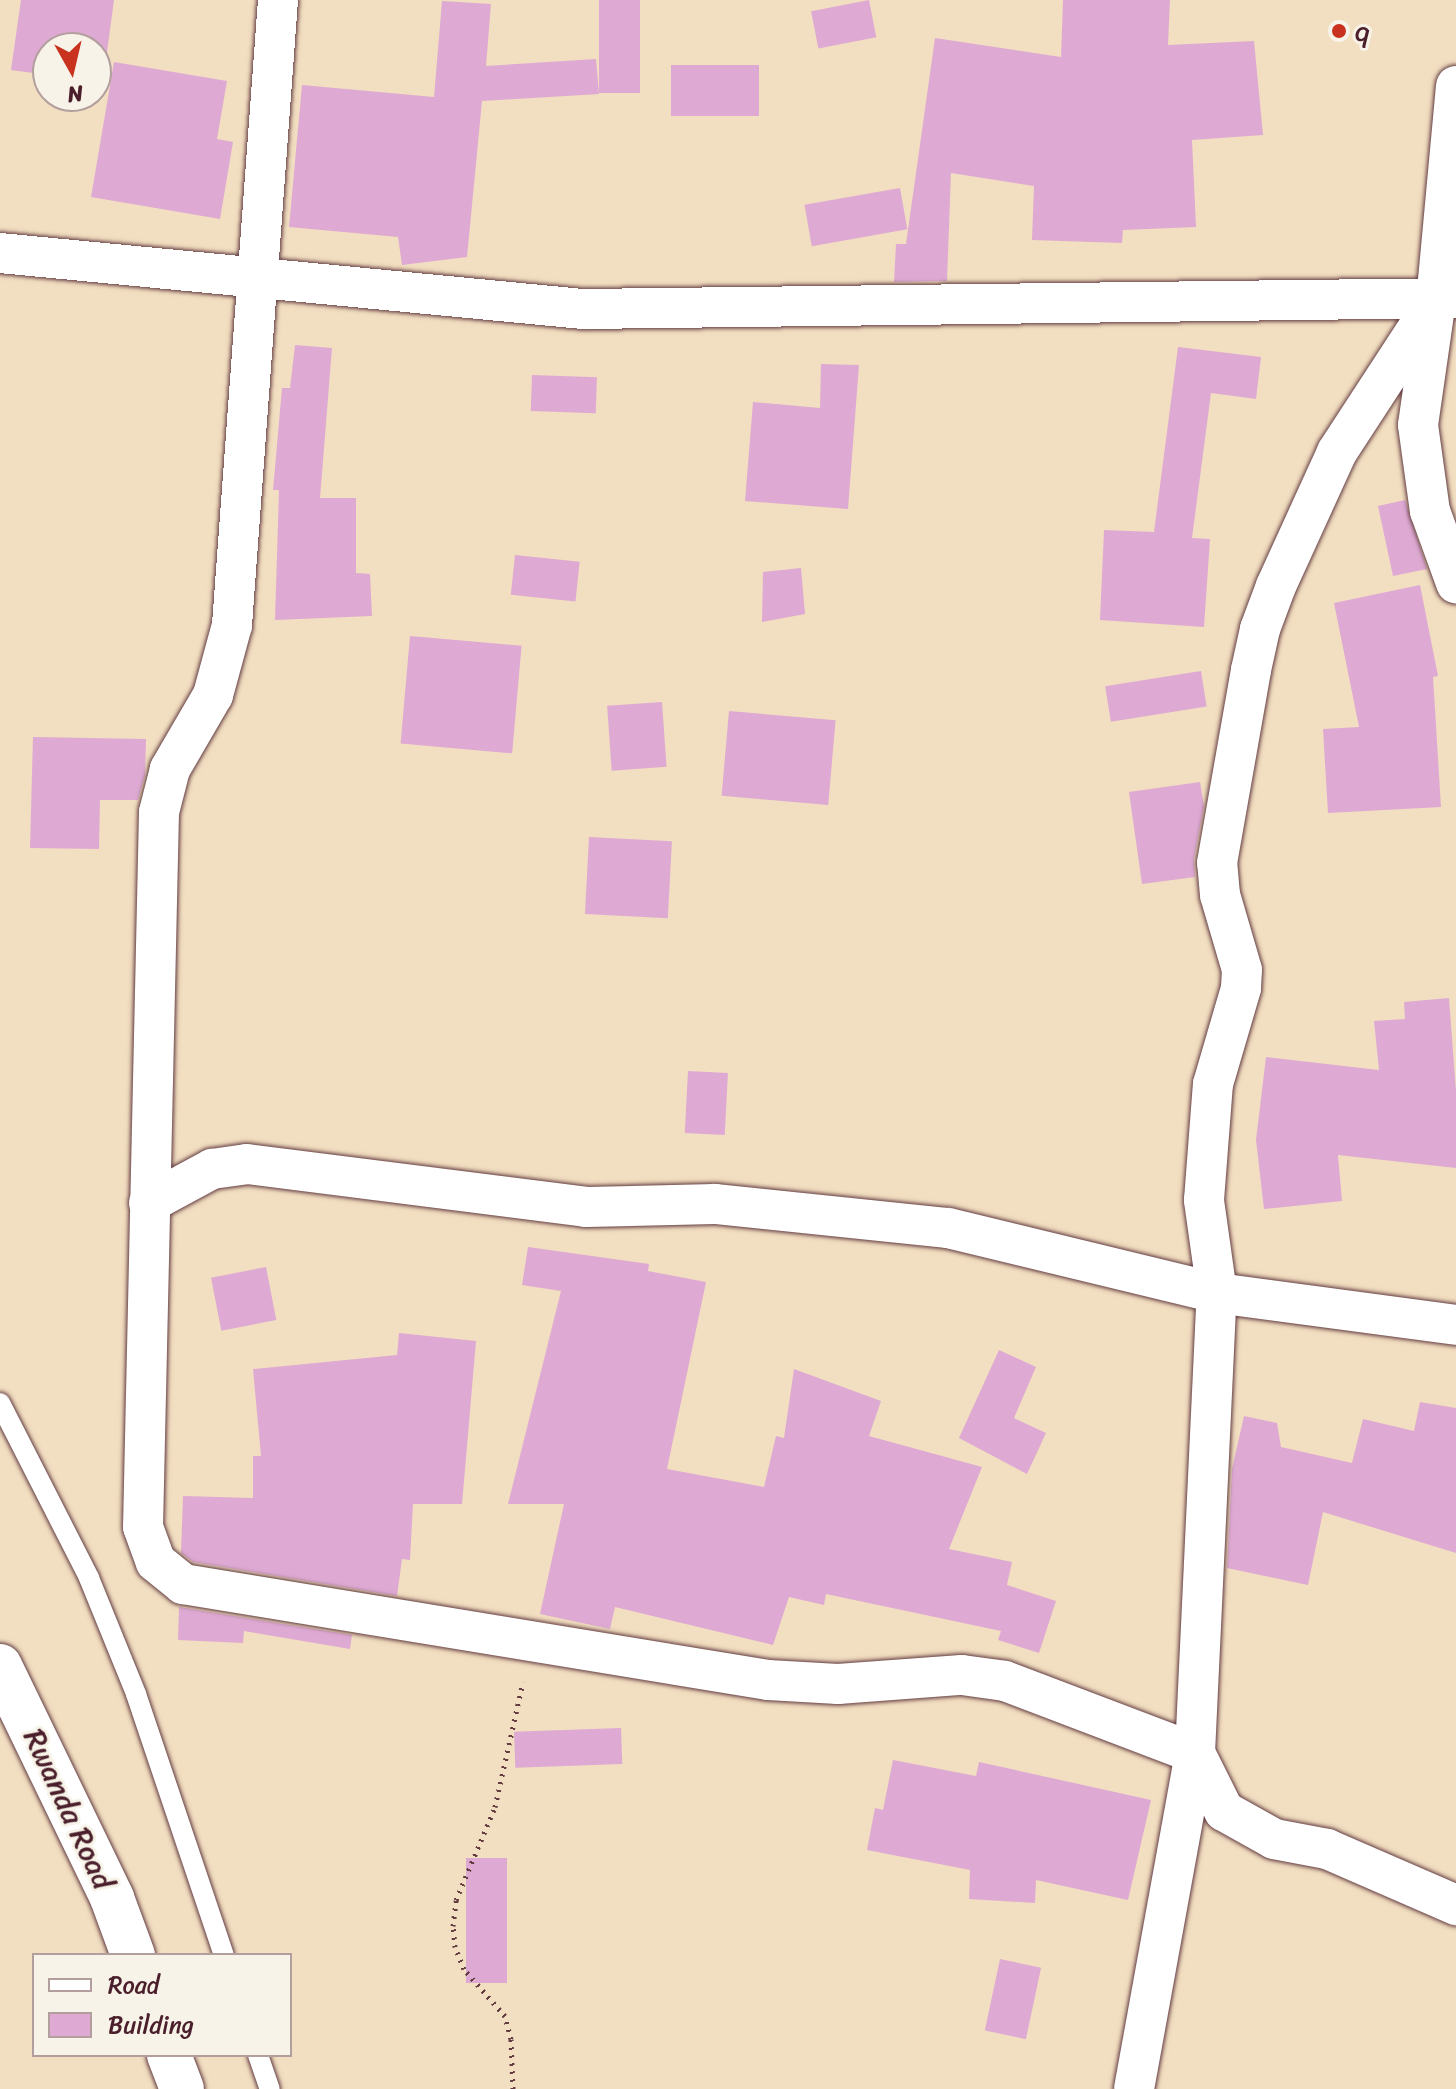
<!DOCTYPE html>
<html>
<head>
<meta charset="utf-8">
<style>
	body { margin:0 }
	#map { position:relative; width:1456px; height:2089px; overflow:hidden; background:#f2dec0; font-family:Sriracha,sans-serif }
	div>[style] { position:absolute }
	.building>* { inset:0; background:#deaad3; transform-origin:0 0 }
	.path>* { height:5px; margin-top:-2.5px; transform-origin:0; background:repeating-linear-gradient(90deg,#633c41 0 2px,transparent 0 8px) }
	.roads { filter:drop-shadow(0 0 2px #633c41) drop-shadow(0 0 2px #633c41) }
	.service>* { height:20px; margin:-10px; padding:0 10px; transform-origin:10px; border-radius:10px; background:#fff }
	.minor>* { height:40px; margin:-20px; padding:0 20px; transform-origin:20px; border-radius:20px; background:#fff }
	.trunk>* { height:44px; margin:-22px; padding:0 22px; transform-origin:22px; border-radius:22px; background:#fff }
	.dots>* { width:22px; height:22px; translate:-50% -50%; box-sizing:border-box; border:4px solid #f7f3e8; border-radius:50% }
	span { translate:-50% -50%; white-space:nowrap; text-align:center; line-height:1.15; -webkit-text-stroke:6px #f7f3e8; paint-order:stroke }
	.poi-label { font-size:30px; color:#4a1f2b }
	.left { translate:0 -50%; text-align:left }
	.street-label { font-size:30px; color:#4a1f2b }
	.legend { position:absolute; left:32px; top:1953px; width:260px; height:104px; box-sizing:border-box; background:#f7f3e8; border:2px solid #b29e9c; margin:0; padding:10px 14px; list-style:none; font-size:24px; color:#4a1f2b }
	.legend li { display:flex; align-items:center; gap:16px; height:40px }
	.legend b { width:40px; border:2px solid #b29e9c }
	.north { position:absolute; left:32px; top:32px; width:80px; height:80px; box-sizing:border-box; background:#f7f3e8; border:2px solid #b29e9c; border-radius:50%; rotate:172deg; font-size:22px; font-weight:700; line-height:32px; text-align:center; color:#4a1f2b }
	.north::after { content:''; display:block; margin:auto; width:28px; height:36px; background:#c8321e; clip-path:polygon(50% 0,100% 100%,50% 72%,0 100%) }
</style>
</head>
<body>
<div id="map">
	<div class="building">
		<div style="clip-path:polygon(21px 0,114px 0,103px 82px,96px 81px,96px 48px,48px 48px,48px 75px,11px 70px)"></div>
		<div style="left:599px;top:0;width:41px;height:93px"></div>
		<div style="left:869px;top:0;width:38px;height:59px;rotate:79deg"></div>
		<div style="clip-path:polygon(1063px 0,1170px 0,1168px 45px,1254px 41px,1263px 135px,1192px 140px,1196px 227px,1123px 230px,1122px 243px,1032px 240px,1034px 186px,951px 173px,947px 281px,894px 282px,896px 244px,906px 244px,935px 38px,1061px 57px)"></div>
		<div style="clip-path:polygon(442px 1px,491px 4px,486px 66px,596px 59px,599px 94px,482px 101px,467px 257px,402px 265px,398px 237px,289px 227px,302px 85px,434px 97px)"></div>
		<div style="clip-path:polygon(114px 62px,227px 81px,217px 139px,233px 142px,220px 219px,91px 197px)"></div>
		<div style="left:671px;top:65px;width:88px;height:51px"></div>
		<div style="left:900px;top:188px;width:42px;height:97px;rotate:80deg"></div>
		<div style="clip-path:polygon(295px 345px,332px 348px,320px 498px,356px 498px,356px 573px,370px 574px,372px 616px,275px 620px,279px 490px,273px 490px,282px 388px,290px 388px)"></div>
		<div style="clip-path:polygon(1178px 347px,1261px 357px,1256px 399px,1211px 393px,1192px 538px,1210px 539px,1204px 627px,1100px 620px,1104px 530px,1154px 532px)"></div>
		<div style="clip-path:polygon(821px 364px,859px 365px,848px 509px,745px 501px,753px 402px,820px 408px)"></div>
		<div style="left:532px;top:375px;width:65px;height:36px;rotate:2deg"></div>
		<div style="clip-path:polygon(1405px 500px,1427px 569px,1393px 576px,1378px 506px)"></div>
		<div style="left:515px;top:555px;width:65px;height:40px;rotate:6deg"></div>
		<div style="clip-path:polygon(801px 568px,805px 614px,762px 622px,763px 572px)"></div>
		<div style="clip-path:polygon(1420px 585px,1438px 676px,1433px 677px,1441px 807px,1328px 813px,1323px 729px,1359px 727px,1334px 603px)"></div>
		<div style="left:410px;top:636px;width:112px;height:108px;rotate:5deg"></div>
		<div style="left:1201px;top:671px;width:36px;height:97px;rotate:81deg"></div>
		<div style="left:662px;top:702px;width:65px;height:55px;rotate:86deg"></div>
		<div style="left:729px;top:711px;width:107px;height:85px;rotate:5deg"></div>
		<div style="clip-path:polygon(33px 737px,146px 739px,145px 775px,138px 800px,100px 800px,99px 849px,30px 848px)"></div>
		<div style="clip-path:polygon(1200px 782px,1204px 806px,1194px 859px,1195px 877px,1142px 884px,1129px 792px)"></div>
		<div style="left:589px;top:837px;width:83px;height:77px;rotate:3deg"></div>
		<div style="clip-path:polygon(1449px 998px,1456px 1091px,1456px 1168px,1338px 1155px,1342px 1201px,1264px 1209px,1256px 1140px,1266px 1057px,1379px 1070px,1374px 1021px,1405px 1019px,1404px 1002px)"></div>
		<div style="left:688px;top:1071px;width:40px;height:62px;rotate:3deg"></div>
		<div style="clip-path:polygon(528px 1247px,649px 1264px,648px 1271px,706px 1282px,667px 1469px,764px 1487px,776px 1436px,784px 1438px,794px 1369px,881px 1401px,869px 1436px,982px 1467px,949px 1549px,1012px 1562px,1007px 1585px,1056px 1601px,1039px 1653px,998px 1640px,1001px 1631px,826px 1594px,824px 1605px,789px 1597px,773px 1645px,615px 1607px,610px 1629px,540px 1614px,564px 1504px,508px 1504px,561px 1291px,522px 1285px)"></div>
		<div style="left:266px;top:1267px;width:54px;height:56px;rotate:79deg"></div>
		<div style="clip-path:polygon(399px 1333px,476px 1341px,462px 1504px,413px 1504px,410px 1560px,402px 1559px,397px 1596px,193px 1562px,181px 1553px,183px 1496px,253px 1498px,253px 1456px,261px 1456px,253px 1369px,397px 1355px)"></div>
		<div style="clip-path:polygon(999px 1350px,1036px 1367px,1014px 1418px,1046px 1433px,1027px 1474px,959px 1438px)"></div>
		<div style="clip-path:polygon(1420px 1402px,1456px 1408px,1456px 1553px,1323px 1512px,1308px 1585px,1227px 1568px,1232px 1469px,1244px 1416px,1277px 1423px,1281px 1447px,1352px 1463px,1363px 1419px,1414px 1431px)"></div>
		<div style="clip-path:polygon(179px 1607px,352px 1635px,350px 1649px,244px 1631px,243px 1643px,178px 1640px)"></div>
		<div style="left:621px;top:1728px;width:36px;height:107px;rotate:88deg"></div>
		<div style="clip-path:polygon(893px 1760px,976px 1776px,979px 1762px,1151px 1800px,1128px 1900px,1036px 1880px,1035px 1903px,969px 1899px,970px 1870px,867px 1850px,875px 1808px,883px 1810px)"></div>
		<div style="left:507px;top:1858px;width:125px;height:41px;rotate:90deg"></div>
		<div style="left:1000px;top:1959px;width:42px;height:73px;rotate:12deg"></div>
	</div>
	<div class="path">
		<div style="left:513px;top:2089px;width:50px;rotate:-92.3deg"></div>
		<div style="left:511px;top:2039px;width:24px;rotate:-105deg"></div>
		<div style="left:505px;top:2016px;width:62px;rotate:-131.1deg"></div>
		<div style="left:464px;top:1969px;width:24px;rotate:-112deg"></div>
		<div style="left:455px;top:1947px;width:21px;rotate:-95deg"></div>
		<div style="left:453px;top:1926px;width:26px;rotate:-83deg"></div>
		<div style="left:456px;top:1900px;width:101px;rotate:-67.2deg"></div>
		<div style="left:495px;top:1807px;width:128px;rotate:-77.4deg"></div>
	</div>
	<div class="roads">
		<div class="service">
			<div style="left:0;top:1403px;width:196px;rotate:63deg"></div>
			<div style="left:89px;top:1578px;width:125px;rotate:67.9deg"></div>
			<div style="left:136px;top:1694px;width:275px;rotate:71.4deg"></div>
			<div style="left:258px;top:2055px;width:36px;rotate:71deg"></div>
		</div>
		<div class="minor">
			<div style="left:278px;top:0;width:627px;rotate:94.21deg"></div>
			<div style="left:232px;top:625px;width:73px;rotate:105.2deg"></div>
			<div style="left:213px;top:695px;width:86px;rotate:120.2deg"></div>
			<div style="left:170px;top:769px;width:44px;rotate:104.3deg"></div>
			<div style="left:159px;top:812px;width:715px;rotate:91.28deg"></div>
			<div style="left:143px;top:1527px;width:37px;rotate:70deg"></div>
			<div style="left:156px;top:1562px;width:35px;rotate:39deg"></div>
			<div style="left:183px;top:1584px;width:593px;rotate:9.32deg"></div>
			<div style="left:768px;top:1680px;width:70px;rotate:3.3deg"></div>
			<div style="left:838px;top:1684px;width:124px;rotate:-4.2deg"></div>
			<div style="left:962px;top:1675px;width:43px;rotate:7.9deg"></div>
			<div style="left:1005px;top:1681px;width:203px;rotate:20.8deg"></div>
			<div style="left:1195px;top:1753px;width:65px;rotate:63.4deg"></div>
			<div style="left:1224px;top:1811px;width:57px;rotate:29.2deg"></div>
			<div style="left:1274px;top:1839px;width:54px;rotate:10.7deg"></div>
			<div style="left:1327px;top:1849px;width:141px;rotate:23.5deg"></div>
			<div style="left:1456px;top:86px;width:215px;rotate:95.3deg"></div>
			<div style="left:1436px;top:300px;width:126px;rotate:98.2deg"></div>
			<div style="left:1418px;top:425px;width:87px;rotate:82.1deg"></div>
			<div style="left:1430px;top:511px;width:77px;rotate:70.1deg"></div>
			<div style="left:0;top:253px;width:586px;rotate:5.49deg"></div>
			<div style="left:583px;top:309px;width:873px;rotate:-0.72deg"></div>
			<div style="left:149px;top:1203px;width:72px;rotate:-28.4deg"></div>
			<div style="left:212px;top:1169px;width:35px;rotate:-8deg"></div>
			<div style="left:247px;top:1164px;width:342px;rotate:7.2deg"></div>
			<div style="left:586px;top:1207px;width:129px;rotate:-1.3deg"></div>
			<div style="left:715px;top:1204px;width:234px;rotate:5.9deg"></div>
			<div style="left:948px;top:1228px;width:277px;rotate:13.6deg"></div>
			<div style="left:1217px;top:1293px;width:241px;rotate:7.6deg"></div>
			<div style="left:1134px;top:2089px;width:341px;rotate:-79.7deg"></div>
			<div style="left:1195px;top:1753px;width:461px;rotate:-87.3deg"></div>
			<div style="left:1217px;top:1293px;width:94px;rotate:-98deg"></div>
			<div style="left:1204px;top:1200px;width:116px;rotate:-85.6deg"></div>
			<div style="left:1213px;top:1084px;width:100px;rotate:-73.7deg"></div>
			<div style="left:1241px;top:988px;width:18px;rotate:-87deg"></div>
			<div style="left:1242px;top:970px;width:78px;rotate:-106.3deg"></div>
			<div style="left:1220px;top:895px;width:32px;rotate:-95deg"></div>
			<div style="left:1217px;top:863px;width:196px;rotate:-80deg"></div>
			<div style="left:1251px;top:670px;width:42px;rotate:-77.6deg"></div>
			<div style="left:1260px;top:629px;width:46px;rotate:-69.6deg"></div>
			<div style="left:1276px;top:586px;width:147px;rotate:-65.5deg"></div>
			<div style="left:1337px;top:452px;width:181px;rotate:-56.9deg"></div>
		</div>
		<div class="trunk">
			<div style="left:0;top:1666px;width:258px;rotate:64.2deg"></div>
			<div style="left:112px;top:1898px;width:61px;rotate:69.8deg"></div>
			<div style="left:169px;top:2055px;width:36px;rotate:69deg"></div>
		</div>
	</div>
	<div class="dots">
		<div style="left:1339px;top:31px;background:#c8321e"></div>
	</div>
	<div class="poi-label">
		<span class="left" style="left:1355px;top:31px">q</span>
	</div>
	<div class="street-label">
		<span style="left:69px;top:1809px;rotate:65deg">Rwanda Road</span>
	</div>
	<ul class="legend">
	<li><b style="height:10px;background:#fff"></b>Road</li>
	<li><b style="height:22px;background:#deaad3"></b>Building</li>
	</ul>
	<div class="north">N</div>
</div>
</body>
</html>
